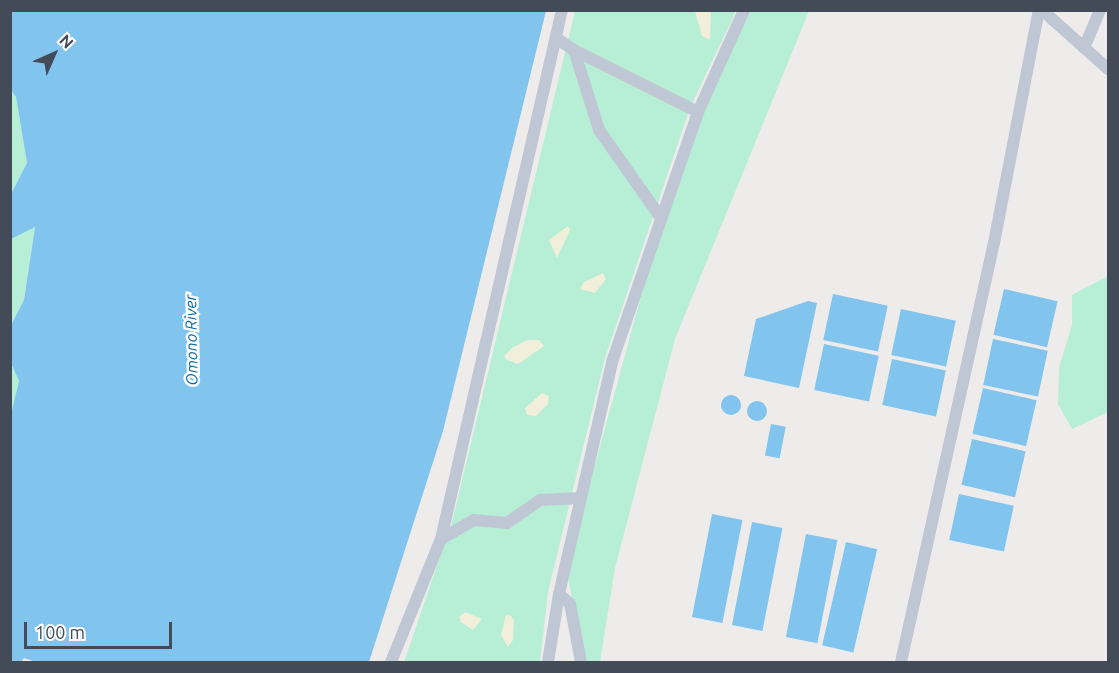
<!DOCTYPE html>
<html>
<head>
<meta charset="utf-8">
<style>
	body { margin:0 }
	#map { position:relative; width:1119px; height:673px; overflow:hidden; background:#eeebeb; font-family:Ubuntu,sans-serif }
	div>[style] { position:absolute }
	.green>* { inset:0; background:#b6efd6 }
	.sand>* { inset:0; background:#f1eeda }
	.water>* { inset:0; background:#81c4ee; transform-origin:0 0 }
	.round { border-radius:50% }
	.minor>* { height:12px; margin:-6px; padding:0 6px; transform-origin:6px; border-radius:6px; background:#c0c7d4 }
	span { translate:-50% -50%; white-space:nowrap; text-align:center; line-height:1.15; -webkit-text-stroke:5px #fff; paint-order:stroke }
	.water-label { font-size:16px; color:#076aa8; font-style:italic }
	.frame { position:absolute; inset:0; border:12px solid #434b59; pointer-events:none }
	.north { position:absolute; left:24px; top:24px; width:60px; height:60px; -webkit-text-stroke:4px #fff; paint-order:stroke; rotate:45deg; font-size:16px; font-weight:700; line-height:24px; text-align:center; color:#434b59 }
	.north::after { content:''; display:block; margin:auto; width:21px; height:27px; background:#434b59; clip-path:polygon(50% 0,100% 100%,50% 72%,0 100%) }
	.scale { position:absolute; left:24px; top:622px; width:148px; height:27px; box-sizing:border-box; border:3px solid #434b59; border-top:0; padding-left:8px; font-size:18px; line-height:21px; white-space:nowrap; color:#434b59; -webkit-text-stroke:4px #fff; paint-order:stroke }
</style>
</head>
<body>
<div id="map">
	<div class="green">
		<div style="clip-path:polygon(575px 11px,736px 11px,690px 108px,605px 358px,548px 592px,540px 662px,404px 662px,452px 522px)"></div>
		<div style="clip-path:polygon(748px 11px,809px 11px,675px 339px,615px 568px,600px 662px,583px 662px,568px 577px,573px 545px,652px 256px,701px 114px)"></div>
		<div style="clip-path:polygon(11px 90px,16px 97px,27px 163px,11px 194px)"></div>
		<div style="clip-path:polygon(35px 226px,24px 300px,11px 325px,11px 239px)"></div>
		<div style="clip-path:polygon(1108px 276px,1108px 412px,1072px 429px,1058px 404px,1059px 368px,1072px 325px,1072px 295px)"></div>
		<div style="clip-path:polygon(12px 362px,19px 381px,11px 419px,10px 364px)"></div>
	</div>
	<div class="sand">
		<div style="clip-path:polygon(695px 11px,711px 11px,710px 40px,702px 36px)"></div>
		<div style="clip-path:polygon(568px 226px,570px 230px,557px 258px,549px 240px)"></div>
		<div style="clip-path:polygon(603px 273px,606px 279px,595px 293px,580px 289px,584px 282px)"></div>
		<div style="clip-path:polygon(527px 340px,539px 340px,544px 346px,518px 364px,507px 360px,504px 356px,512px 348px)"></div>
		<div style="clip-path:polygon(542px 393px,549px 396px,548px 404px,536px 416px,527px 415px,525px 408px)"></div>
		<div style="clip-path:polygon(465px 612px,482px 619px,473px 630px,461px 622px,459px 617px)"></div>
		<div style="clip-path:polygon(506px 615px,511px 616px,514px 621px,513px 640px,508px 647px,501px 635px)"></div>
	</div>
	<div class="water">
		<div style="clip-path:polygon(11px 10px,546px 11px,443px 431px,369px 662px,36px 662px,24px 658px,21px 662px,11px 662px,10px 419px,19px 381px,11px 363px,11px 325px,24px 300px,35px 227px,11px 239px,11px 194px,27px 163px,16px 97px,11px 90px)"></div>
		<div style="left:1004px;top:289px;width:55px;height:47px;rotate:13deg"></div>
		<div style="left:833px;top:294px;width:56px;height:47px;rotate:12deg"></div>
		<div style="clip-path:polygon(808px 301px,817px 303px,799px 388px,744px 376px,756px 319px)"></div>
		<div style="left:901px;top:309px;width:56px;height:47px;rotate:12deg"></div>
		<div style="left:993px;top:339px;width:56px;height:47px;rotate:12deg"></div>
		<div style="left:824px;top:344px;width:56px;height:47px;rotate:12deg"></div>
		<div style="left:892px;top:359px;width:55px;height:47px;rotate:12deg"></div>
		<div style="left:983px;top:388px;width:55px;height:47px;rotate:13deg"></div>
		<div class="round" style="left:721px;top:395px;width:20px;height:20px"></div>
		<div class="round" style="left:747px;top:401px;width:20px;height:20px"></div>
		<div style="left:771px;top:424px;width:15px;height:32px;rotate:11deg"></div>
		<div style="left:972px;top:439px;width:55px;height:47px;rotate:13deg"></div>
		<div style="left:959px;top:494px;width:56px;height:47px;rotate:12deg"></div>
		<div style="left:712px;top:514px;width:31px;height:105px;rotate:11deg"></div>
		<div style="left:752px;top:522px;width:31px;height:105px;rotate:11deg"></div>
		<div style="left:806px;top:534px;width:32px;height:105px;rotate:11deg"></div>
		<div style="left:846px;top:542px;width:32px;height:106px;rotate:13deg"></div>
	</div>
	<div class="minor">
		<div style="left:1042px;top:10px;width:89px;rotate:41.8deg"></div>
		<div style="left:556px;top:38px;width:22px;rotate:34deg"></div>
		<div style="left:574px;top:50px;width:84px;rotate:72.6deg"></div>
		<div style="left:599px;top:130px;width:108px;rotate:54.8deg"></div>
		<div style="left:1084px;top:48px;width:41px;rotate:-67.2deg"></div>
		<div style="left:574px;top:50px;width:139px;rotate:26.6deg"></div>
		<div style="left:441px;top:539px;width:38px;rotate:-30deg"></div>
		<div style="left:474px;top:520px;width:33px;rotate:5deg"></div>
		<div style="left:507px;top:523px;width:40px;rotate:-34.9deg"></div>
		<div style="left:540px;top:500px;width:40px;rotate:-2.9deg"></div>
		<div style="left:559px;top:594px;width:15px;rotate:42deg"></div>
		<div style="left:570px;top:604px;width:59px;rotate:79.3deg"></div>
		<div style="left:391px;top:662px;width:133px;rotate:-67.9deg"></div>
		<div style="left:441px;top:539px;width:543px;rotate:-77.12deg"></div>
		<div style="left:548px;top:662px;width:69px;rotate:-80.8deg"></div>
		<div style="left:559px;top:594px;width:241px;rotate:-77.1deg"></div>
		<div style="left:613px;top:359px;width:261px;rotate:-71deg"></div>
		<div style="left:698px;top:112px;width:112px;rotate:-65.7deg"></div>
		<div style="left:901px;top:662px;width:429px;rotate:-77.5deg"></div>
		<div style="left:994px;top:243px;width:237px;rotate:-79.1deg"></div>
	</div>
	<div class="water-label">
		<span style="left:191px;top:340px;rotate:-91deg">Omono River</span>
	</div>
	<div class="frame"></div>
	<div class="north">N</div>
	<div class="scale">100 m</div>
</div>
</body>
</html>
